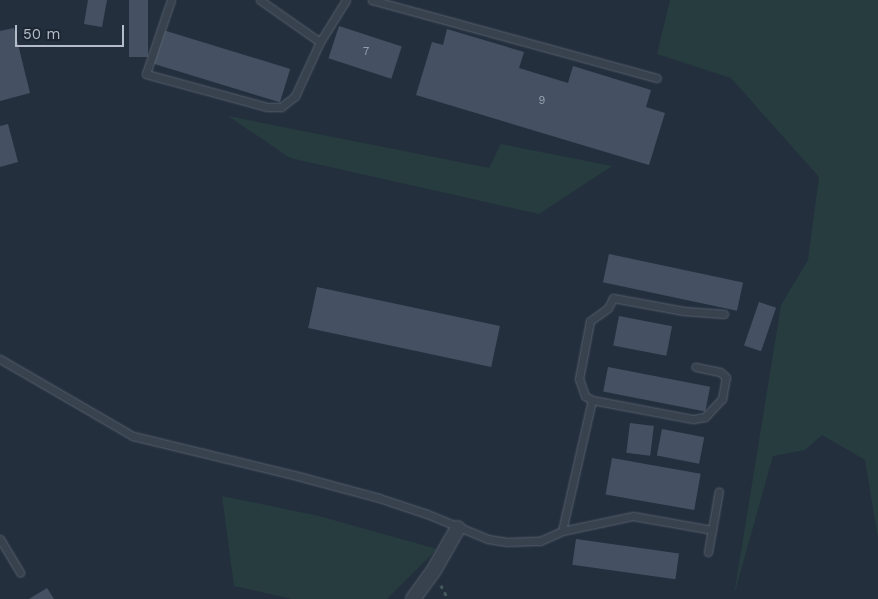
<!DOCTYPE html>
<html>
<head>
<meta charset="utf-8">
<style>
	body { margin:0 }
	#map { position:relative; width:878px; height:599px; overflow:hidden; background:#242f3e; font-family:"Work Sans",sans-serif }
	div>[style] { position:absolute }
	.green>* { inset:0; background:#263c3f }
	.building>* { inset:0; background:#455162; transform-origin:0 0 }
	.path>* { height:2.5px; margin-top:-1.25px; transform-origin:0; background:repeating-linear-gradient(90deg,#44595c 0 4px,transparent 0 8px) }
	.roads { filter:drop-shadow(0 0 1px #565f6c) drop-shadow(0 0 1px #565f6c) }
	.lane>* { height:7px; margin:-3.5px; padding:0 3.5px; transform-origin:3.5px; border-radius:3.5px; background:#38414e }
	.street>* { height:14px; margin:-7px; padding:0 7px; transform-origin:7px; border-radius:7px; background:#38414e }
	span { translate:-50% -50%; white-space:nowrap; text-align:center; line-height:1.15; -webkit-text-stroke:5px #1d2633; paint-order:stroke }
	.number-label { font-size:11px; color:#98a1af }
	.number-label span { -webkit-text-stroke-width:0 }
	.scale { position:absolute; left:15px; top:25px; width:109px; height:22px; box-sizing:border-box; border:2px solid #b4bcc9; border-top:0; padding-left:6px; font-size:15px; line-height:18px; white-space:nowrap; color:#b4bcc9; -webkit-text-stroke:4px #1d2633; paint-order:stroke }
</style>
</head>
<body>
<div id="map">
	<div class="green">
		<div style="clip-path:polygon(670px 0,878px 0,878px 538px,865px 460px,822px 435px,805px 450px,773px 456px,734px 595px,781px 305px,808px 260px,819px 177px,731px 78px,657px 54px)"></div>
		<div style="clip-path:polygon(228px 116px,489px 168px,501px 144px,612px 166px,539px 214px,290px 158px)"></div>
		<div style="clip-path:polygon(222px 496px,319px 516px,437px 549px,387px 599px,292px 599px,234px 586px)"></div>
	</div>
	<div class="building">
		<div style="clip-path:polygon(88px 0,107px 0,102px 27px,84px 24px)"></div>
		<div style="left:129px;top:0;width:19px;height:57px"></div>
		<div style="left:339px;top:26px;width:66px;height:34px;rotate:18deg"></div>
		<div style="clip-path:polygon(14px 28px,30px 93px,0 101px,0 31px)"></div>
		<div style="clip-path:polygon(447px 29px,524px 52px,519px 68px,568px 83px,573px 66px,651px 90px,646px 107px,665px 113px,649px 165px,416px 95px,432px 42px,443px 45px)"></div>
		<div style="left:163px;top:30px;width:133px;height:35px;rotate:17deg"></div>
		<div style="clip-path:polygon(8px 124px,18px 162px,0 167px,0 126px)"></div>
		<div style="left:609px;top:254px;width:137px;height:29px;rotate:12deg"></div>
		<div style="left:317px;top:287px;width:187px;height:42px;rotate:12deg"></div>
		<div style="left:759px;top:302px;width:18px;height:46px;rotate:19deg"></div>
		<div style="left:619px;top:316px;width:54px;height:30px;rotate:11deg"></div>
		<div style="left:608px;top:367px;width:104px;height:25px;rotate:11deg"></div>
		<div style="left:630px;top:423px;width:24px;height:30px;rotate:7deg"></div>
		<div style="left:662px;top:429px;width:43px;height:27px;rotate:11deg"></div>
		<div style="left:612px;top:458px;width:90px;height:37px;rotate:10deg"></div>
		<div style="left:576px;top:539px;width:104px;height:26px;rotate:8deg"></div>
		<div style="clip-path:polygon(47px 588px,54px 599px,29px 599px)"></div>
	</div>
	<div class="path">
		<div style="left:441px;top:585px;width:16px;rotate:63deg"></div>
	</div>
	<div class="roads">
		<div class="lane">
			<div style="left:171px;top:0;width:78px;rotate:108.7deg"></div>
			<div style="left:146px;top:74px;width:125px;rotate:15.3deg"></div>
			<div style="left:267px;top:107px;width:14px"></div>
			<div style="left:281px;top:107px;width:18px;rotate:-38deg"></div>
			<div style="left:295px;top:96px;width:60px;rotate:-65.2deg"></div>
			<div style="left:320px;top:42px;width:49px;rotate:-58.2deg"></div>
			<div style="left:260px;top:0;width:73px;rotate:35deg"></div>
			<div style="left:372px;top:0;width:295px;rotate:15.3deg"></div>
			<div style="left:0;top:359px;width:154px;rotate:30.1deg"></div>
			<div style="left:133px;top:436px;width:166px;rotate:13.6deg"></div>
			<div style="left:294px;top:475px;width:88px;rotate:15.1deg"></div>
			<div style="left:379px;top:498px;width:51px;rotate:18.4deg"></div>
			<div style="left:427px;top:514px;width:66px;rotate:22.3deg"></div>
			<div style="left:488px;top:539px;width:19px;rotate:9deg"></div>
			<div style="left:507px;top:542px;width:33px;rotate:-2deg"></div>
			<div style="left:540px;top:541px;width:24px;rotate:-24deg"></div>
			<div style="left:562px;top:531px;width:73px;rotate:-11.9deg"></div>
			<div style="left:633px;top:516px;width:80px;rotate:10deg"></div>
			<div style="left:712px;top:530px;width:39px;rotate:-80deg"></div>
			<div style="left:592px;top:400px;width:103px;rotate:10.7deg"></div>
			<div style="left:693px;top:419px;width:12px;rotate:-9deg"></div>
			<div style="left:705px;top:417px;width:25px;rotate:-47deg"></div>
			<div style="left:722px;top:399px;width:22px;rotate:-80deg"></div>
			<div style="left:726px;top:377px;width:8px;rotate:-140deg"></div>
			<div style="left:720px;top:372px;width:25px;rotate:-168deg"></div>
			<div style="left:562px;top:531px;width:134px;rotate:-77.1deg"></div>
			<div style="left:592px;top:400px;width:8px;rotate:-150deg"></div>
			<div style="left:585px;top:396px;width:18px;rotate:-109deg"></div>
			<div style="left:579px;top:379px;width:59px;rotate:-79.3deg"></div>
			<div style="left:590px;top:321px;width:22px;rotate:-36deg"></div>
			<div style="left:608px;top:308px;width:11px;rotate:-63deg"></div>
			<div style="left:613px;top:298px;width:72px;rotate:10.4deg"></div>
			<div style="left:684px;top:311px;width:40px;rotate:4.3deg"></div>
			<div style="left:0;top:539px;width:39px;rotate:59deg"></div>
			<div style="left:708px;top:552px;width:22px;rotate:-80deg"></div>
		</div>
		<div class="street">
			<div style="left:413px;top:599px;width:36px;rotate:-54deg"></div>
			<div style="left:434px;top:570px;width:48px;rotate:-60.3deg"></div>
		</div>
	</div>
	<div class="number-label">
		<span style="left:366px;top:52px">7</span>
		<span style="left:542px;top:101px">9</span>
	</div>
	<div class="scale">50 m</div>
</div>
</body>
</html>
